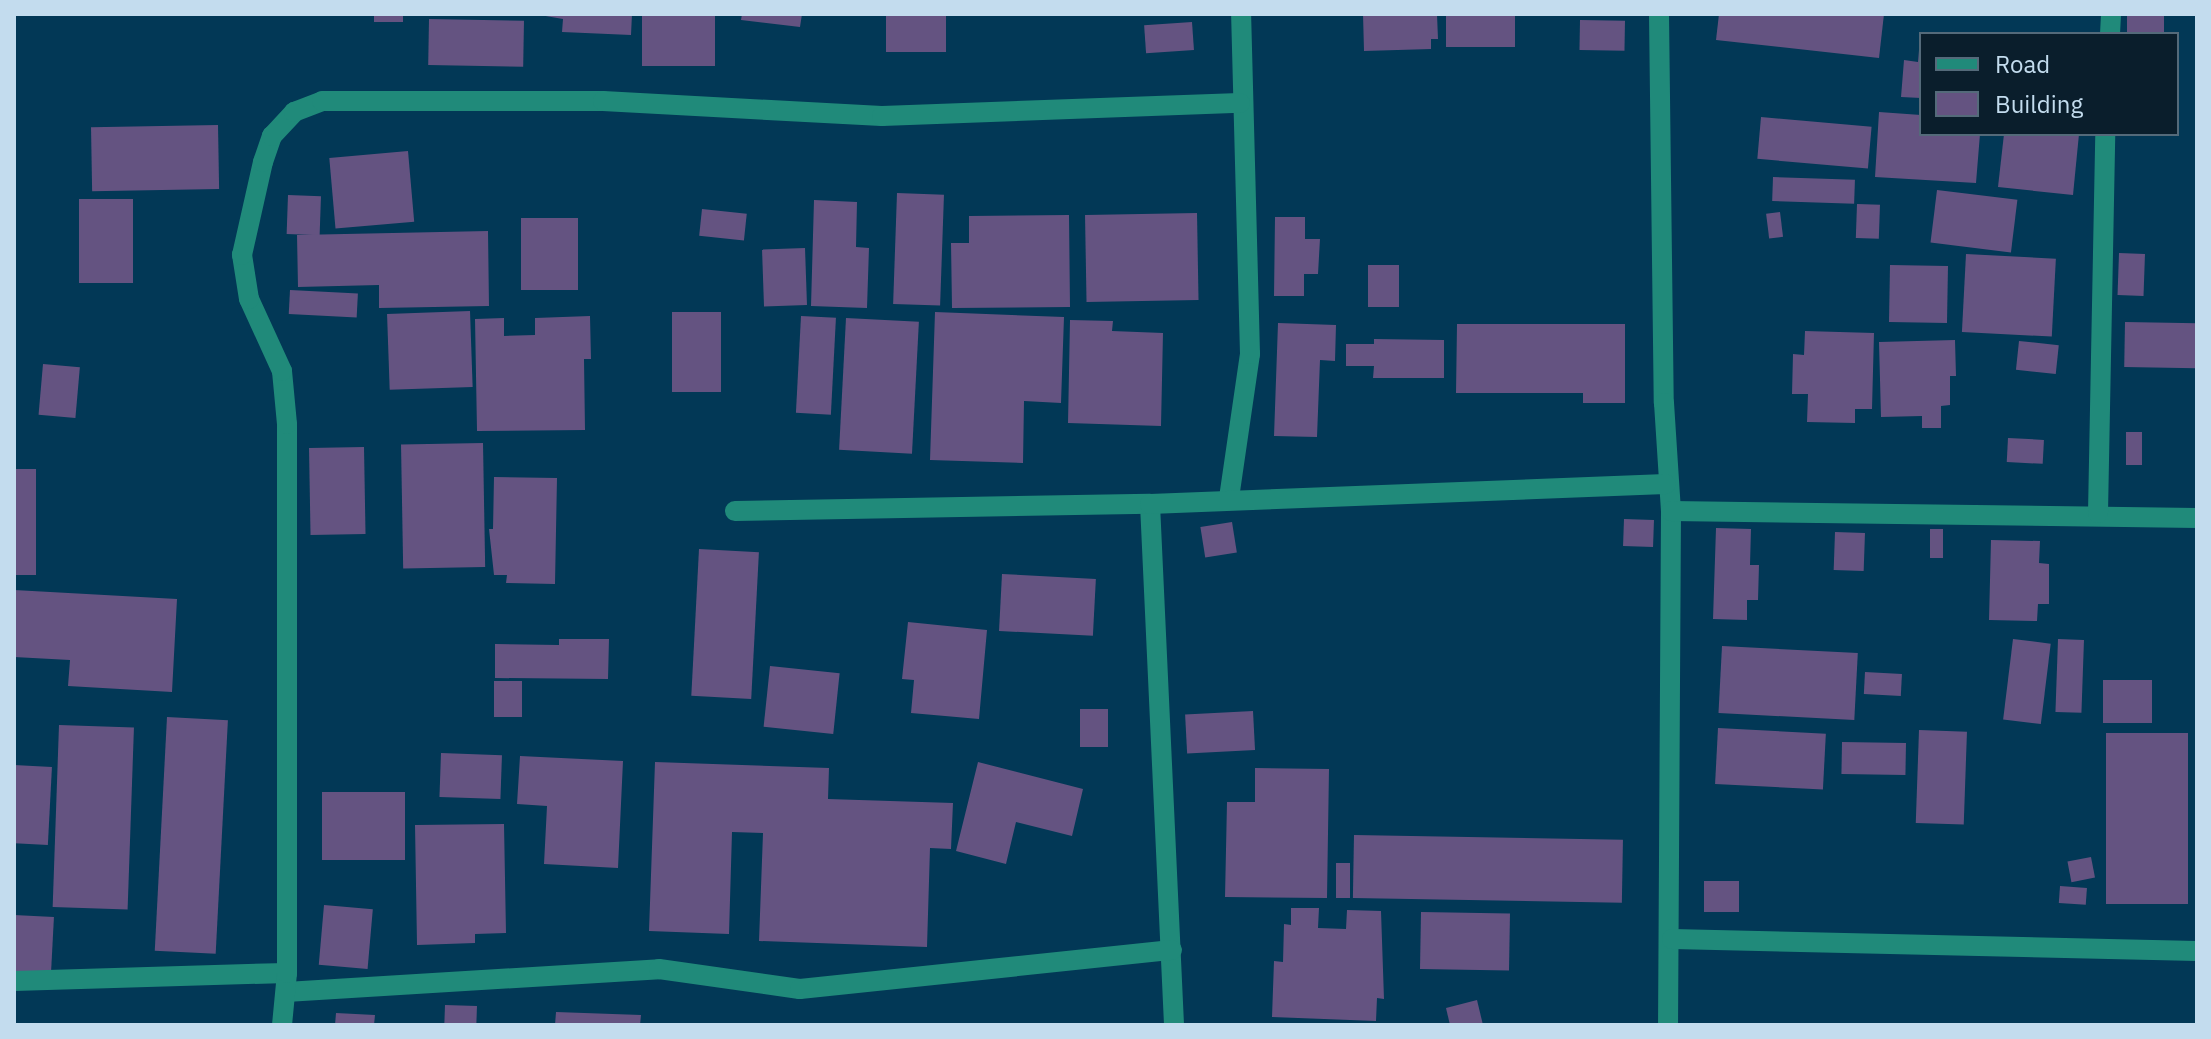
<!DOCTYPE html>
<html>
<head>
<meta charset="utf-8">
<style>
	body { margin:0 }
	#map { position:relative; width:2211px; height:1039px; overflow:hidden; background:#023856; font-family:"IBM Plex Sans",sans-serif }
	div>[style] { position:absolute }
	.building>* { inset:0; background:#645381; transform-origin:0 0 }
	.minor>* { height:20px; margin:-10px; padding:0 10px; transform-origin:10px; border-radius:10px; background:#208a7a }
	span { translate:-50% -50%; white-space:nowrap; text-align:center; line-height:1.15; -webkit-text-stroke:7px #0a1e2c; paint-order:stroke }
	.frame { position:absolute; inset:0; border:16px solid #c3dcee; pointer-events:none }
	.legend { position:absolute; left:1919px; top:32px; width:260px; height:104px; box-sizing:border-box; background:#0a1e2c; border:2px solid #546a7a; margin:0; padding:10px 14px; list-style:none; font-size:24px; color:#c3dcee }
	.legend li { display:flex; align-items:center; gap:16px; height:40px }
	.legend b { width:40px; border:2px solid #546a7a }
</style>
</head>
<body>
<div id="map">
	<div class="building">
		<div style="left:374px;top:14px;width:29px;height:8px"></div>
		<div style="clip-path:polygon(534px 14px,632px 14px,631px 35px,562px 32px,563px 19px)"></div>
		<div style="left:642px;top:14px;width:73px;height:52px"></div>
		<div style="clip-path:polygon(742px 14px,802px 14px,800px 27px,741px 20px)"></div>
		<div style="left:886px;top:14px;width:60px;height:38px"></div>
		<div style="clip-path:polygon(1363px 14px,1437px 14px,1438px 39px,1431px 39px,1431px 49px,1364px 51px)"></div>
		<div style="left:1446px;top:14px;width:69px;height:33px"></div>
		<div style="clip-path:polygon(1719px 14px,1884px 14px,1879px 58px,1716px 40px)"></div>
		<div style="left:2127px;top:14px;width:37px;height:20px"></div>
		<div style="left:429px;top:19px;width:95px;height:46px;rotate:1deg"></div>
		<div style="left:1580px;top:20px;width:45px;height:30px;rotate:1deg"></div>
		<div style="left:1192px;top:22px;width:28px;height:48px;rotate:86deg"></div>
		<div style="clip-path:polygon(1919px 50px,1921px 98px,1901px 97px,1904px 60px,1918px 62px)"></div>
		<div style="clip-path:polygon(1879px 112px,1921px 115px,1921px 134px,1980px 134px,1976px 183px,1875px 177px)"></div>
		<div style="left:1761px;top:117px;width:111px;height:42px;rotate:5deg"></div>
		<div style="left:218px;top:125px;width:64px;height:127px;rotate:89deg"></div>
		<div style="clip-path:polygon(2004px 134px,2079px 134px,2073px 195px,1998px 187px)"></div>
		<div style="left:408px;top:151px;width:71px;height:79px;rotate:85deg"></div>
		<div style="left:1773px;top:177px;width:82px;height:24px;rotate:2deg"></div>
		<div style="left:1937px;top:190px;width:81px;height:53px;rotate:7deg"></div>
		<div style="left:897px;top:193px;width:47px;height:111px;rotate:2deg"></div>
		<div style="left:288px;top:195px;width:33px;height:39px;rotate:2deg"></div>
		<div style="left:79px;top:199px;width:54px;height:84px"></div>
		<div style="clip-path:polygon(814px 200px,857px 202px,856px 247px,869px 248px,867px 308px,811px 306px)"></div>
		<div style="left:1857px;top:204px;width:23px;height:34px;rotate:2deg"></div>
		<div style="left:702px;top:209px;width:45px;height:27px;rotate:6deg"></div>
		<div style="left:1780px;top:212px;width:25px;height:14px;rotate:83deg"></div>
		<div style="left:1197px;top:213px;width:87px;height:112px;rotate:89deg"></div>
		<div style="clip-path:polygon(1069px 215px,1070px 307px,952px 308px,951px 243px,969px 243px,969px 216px)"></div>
		<div style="clip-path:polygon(1275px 217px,1305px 217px,1305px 239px,1320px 239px,1318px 274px,1304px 274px,1304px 296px,1274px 296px)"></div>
		<div style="left:521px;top:218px;width:57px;height:72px"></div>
		<div style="clip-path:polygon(488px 231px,489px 306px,379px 308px,379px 285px,298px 287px,297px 235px)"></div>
		<div style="left:805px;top:248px;width:57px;height:43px;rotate:88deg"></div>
		<div style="left:2119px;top:253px;width:26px;height:42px;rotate:2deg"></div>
		<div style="left:1966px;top:254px;width:90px;height:78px;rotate:3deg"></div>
		<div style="left:1399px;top:265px;width:42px;height:31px;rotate:90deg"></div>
		<div style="left:1890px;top:265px;width:58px;height:57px;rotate:1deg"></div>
		<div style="left:290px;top:290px;width:68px;height:24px;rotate:3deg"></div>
		<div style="left:470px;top:311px;width:76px;height:83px;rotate:88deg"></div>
		<div style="left:672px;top:312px;width:49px;height:80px"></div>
		<div style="clip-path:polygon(935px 312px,1064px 317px,1061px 403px,1024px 401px,1023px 463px,930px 460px)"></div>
		<div style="clip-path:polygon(590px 316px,591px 359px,584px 359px,585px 430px,477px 431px,475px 319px,504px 318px,504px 336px,535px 335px,535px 318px)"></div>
		<div style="left:801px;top:316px;width:35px;height:97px;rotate:3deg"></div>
		<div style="left:846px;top:318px;width:73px;height:132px;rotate:3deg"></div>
		<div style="clip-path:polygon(1070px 320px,1113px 321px,1112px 331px,1163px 333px,1161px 426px,1068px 423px)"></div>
		<div style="left:2125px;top:322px;width:72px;height:45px;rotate:1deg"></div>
		<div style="clip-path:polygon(1278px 323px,1336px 325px,1335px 361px,1320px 360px,1317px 437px,1274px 436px)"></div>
		<div style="clip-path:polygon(1457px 324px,1625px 324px,1625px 403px,1583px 403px,1583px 393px,1456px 393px)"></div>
		<div style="clip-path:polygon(1805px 331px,1874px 333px,1872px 409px,1855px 409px,1855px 423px,1807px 422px,1808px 394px,1792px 394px,1793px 354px,1804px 355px)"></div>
		<div style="clip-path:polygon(1374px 339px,1444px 340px,1444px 378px,1373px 378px,1374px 366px,1346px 366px,1346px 344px,1374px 344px)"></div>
		<div style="clip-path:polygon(1955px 340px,1956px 376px,1950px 376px,1950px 405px,1941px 406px,1941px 428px,1922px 428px,1922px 416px,1881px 417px,1879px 342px)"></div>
		<div style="left:2019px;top:341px;width:40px;height:29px;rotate:6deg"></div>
		<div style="left:43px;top:364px;width:37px;height:51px;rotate:5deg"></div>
		<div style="left:2126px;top:432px;width:16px;height:33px"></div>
		<div style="left:2008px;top:438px;width:36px;height:24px;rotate:3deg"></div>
		<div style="left:483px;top:443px;width:124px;height:82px;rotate:89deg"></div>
		<div style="left:364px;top:447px;width:87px;height:55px;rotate:89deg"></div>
		<div style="left:14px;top:469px;width:22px;height:106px"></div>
		<div style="clip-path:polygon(494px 477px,557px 478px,555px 584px,506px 583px,507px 575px,494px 575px,489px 529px,493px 529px)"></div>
		<div style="left:1624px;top:519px;width:30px;height:27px;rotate:2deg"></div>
		<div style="left:1232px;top:522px;width:31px;height:32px;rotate:81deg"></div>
		<div style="clip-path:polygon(1716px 528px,1751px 529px,1750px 565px,1759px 565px,1758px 600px,1747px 600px,1747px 620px,1713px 619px)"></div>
		<div style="left:1930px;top:529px;width:13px;height:29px"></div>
		<div style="left:1835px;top:532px;width:30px;height:38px;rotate:2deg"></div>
		<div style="clip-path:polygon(1991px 540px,2040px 541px,2039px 563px,2049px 564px,2049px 604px,2038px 604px,2037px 621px,1989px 620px)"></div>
		<div style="left:699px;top:549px;width:60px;height:147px;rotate:3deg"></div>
		<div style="left:1002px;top:574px;width:94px;height:57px;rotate:3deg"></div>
		<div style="clip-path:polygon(14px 590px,177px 599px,172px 692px,68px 686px,70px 660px,14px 657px)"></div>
		<div style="clip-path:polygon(908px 622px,987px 630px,979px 719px,911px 713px,914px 680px,902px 679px)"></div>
		<div style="clip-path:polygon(559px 639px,609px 639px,608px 679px,495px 678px,495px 644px,559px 645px)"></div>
		<div style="left:2013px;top:639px;width:38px;height:81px;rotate:7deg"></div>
		<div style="left:2058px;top:639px;width:26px;height:73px;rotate:2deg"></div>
		<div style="left:1722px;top:646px;width:136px;height:67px;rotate:3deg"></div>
		<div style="left:770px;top:666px;width:70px;height:61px;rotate:6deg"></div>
		<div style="left:1865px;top:672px;width:37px;height:22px;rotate:3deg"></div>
		<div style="left:2103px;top:680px;width:49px;height:43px"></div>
		<div style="left:494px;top:681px;width:28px;height:36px"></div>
		<div style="left:1080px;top:709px;width:28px;height:38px"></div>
		<div style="left:1253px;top:711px;width:39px;height:68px;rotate:87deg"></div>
		<div style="left:167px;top:717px;width:61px;height:234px;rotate:3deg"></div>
		<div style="left:59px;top:725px;width:75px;height:182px;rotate:2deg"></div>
		<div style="left:1718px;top:728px;width:108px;height:56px;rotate:3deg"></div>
		<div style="left:1919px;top:730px;width:48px;height:93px;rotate:2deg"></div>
		<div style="left:2106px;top:733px;width:82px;height:171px"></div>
		<div style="left:1842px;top:742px;width:64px;height:32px;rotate:1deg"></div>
		<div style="left:441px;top:753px;width:61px;height:44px;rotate:2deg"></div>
		<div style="clip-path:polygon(520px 756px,623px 761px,618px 868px,544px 864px,547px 806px,517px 804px)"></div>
		<div style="clip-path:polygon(655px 762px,829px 768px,828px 799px,953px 803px,951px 849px,930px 848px,927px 947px,759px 941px,763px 833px,732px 832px,729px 934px,649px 931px)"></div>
		<div style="clip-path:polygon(978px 762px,1083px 789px,1072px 836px,1016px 822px,1006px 864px,956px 851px)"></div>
		<div style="left:14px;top:765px;width:38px;height:78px;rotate:3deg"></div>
		<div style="clip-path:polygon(1255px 768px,1329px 769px,1327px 898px,1225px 897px,1227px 802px,1255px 802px)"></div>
		<div style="left:322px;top:792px;width:83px;height:68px"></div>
		<div style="clip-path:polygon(504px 824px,506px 933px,475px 934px,475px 943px,417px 945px,415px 825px)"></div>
		<div style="left:1354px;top:835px;width:269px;height:63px;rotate:1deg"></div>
		<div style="left:2091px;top:857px;width:21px;height:24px;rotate:79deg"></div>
		<div style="left:1336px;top:863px;width:14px;height:35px"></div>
		<div style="left:1704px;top:881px;width:35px;height:31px"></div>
		<div style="left:2060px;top:886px;width:27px;height:17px;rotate:4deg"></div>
		<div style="left:324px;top:905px;width:49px;height:60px;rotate:5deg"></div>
		<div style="clip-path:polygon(1291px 908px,1319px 908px,1318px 928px,1346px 929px,1347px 910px,1381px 911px,1384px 999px,1377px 998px,1376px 1021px,1272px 1017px,1274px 961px,1283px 962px,1284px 924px,1291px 925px)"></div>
		<div style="left:1421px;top:912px;width:89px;height:57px;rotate:1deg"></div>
		<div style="left:14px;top:915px;width:40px;height:59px;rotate:3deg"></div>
		<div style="clip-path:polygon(1477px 1000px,1483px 1025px,1450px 1025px,1446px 1008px)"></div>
		<div style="left:445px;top:1005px;width:32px;height:20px;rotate:2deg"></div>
		<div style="clip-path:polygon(556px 1012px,641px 1015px,640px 1025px,555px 1025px)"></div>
		<div style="clip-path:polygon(336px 1013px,375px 1015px,374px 1025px,335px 1025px)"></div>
	</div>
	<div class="minor">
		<div style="left:1659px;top:14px;width:389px;rotate:89.3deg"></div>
		<div style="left:1664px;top:403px;width:108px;rotate:86.3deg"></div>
		<div style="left:1671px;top:511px;width:514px;rotate:90.33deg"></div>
		<div style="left:2110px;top:34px;width:20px;rotate:-87deg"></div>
		<div style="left:1229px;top:498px;width:146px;rotate:-81.7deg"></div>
		<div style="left:1250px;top:354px;width:340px;rotate:-91.5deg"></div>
		<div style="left:1150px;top:504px;width:522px;rotate:87.36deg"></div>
		<div style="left:735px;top:511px;width:415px;rotate:-1deg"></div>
		<div style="left:1150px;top:504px;width:516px;rotate:-2.22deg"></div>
		<div style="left:1671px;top:511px;width:526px;rotate:0.76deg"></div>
		<div style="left:2098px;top:513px;width:379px;rotate:-88.9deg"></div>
		<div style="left:1672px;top:939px;width:525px;rotate:1.31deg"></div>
		<div style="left:14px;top:981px;width:273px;rotate:-1.7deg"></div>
		<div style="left:286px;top:992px;width:374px;rotate:-3.5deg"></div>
		<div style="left:659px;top:969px;width:142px;rotate:8.1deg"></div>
		<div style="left:800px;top:989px;width:374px;rotate:-6deg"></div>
		<div style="left:282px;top:1025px;width:52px;rotate:-84.5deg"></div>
		<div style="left:287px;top:973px;width:549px;rotate:-90deg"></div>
		<div style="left:287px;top:424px;width:53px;rotate:-95.4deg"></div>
		<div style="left:282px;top:371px;width:79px;rotate:-114.6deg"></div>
		<div style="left:249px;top:299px;width:45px;rotate:-99deg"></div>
		<div style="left:242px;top:255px;width:95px;rotate:-77.3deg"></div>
		<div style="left:263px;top:162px;width:28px;rotate:-71deg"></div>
		<div style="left:272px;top:136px;width:33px;rotate:-47deg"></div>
		<div style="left:294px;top:112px;width:30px;rotate:-21deg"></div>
		<div style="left:322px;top:101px;width:281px"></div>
		<div style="left:603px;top:101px;width:279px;rotate:3.1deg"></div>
		<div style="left:882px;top:116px;width:358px;rotate:-2.1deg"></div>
	</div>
	<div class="frame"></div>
	<ul class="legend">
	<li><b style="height:10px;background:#208a7a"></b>Road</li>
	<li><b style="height:22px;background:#645381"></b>Building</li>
	</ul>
</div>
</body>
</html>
